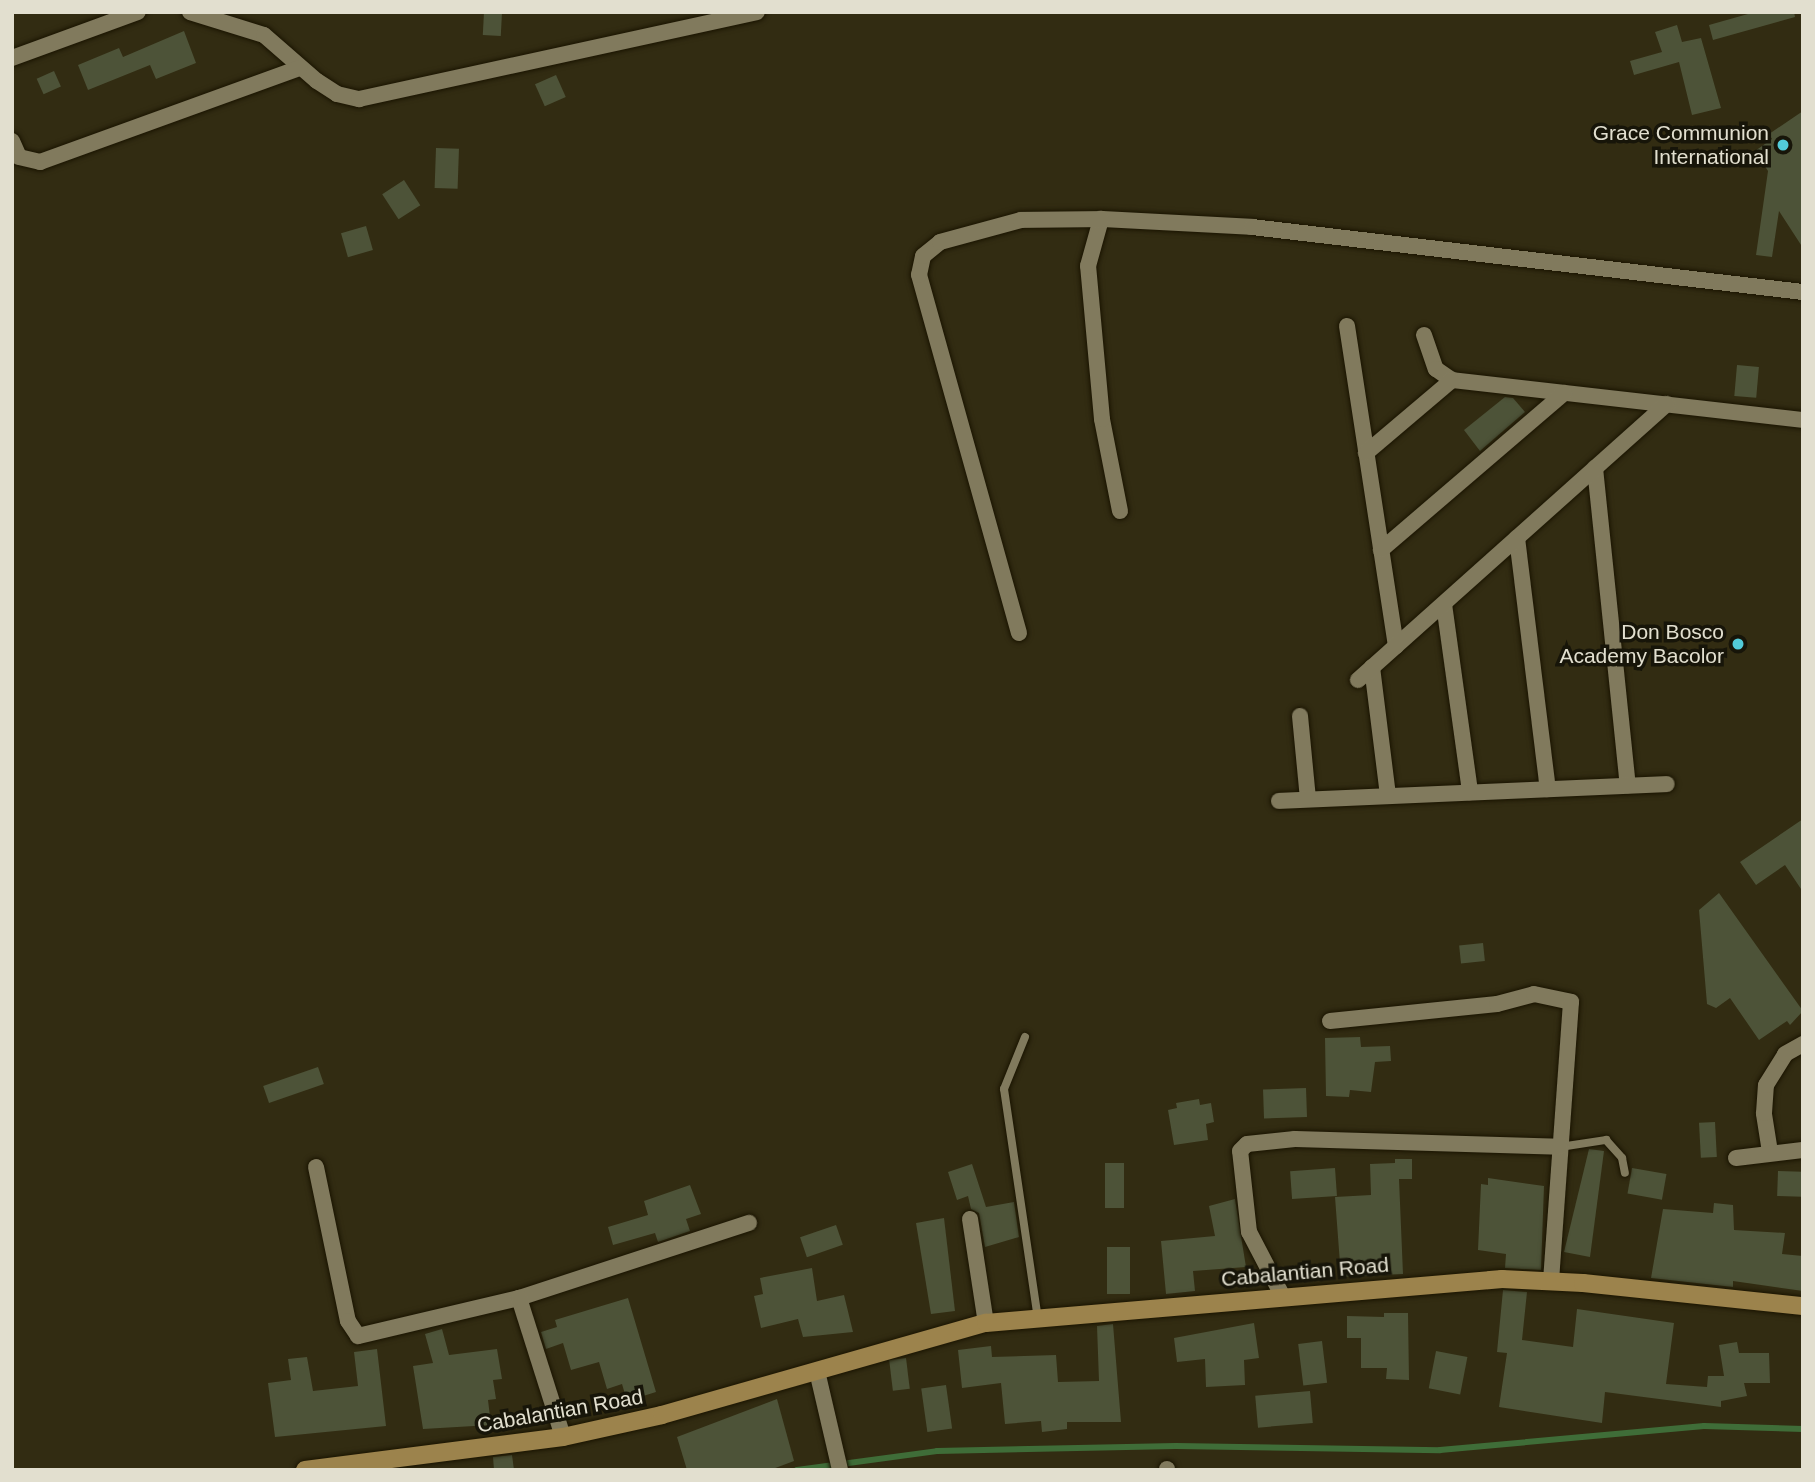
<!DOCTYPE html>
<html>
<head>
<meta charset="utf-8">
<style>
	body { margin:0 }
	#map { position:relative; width:1815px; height:1482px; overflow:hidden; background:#322c12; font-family:Arial,sans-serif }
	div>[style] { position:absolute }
	.stream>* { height:6px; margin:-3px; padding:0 3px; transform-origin:3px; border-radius:3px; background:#3f6d38 }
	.building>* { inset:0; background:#4d5338; transform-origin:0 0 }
	.roads { filter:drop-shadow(0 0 2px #1a1400) drop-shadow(0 0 2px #1a1400) }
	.lane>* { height:8px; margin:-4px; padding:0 4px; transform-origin:4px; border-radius:4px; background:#817a5d }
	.street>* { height:16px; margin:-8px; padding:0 8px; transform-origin:8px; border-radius:8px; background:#817a5d }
	.secondary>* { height:18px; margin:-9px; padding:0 9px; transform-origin:9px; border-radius:9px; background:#9c834c }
	.dots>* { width:19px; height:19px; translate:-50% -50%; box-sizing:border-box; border:4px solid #171509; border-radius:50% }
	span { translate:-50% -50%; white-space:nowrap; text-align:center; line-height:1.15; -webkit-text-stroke:7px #171509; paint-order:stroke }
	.poi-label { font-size:21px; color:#e2dfcf }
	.right { translate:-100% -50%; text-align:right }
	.street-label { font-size:21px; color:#e2dfcf }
	.frame { position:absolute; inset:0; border:14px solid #e2dfcf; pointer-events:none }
</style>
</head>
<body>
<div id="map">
	<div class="stream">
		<div style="left:797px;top:1470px;width:141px;rotate:-7.7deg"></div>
		<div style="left:937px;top:1451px;width:239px;rotate:-1.2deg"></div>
		<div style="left:1176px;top:1446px;width:264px;rotate:0.9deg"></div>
		<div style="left:1440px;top:1450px;width:265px;rotate:-5.2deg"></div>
		<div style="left:1704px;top:1426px;width:99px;rotate:1.7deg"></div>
	</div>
	<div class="building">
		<div style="left:484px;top:12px;width:18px;height:23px;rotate:3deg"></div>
		<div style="clip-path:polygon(1755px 12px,1794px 12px,1795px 17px,1713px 40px,1709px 25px)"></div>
		<div style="clip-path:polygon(1677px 25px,1682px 42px,1701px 38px,1721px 108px,1692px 115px,1679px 62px,1634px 75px,1630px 61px,1662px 52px,1655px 32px)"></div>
		<div style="clip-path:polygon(184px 31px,196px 63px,156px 79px,150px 65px,88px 90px,78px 65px,119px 48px,123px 57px)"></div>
		<div style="left:54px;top:71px;width:17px;height:19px;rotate:66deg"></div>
		<div style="left:556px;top:75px;width:24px;height:23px;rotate:66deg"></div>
		<div style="clip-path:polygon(1803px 111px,1803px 248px,1779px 211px,1772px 257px,1756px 255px,1768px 171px,1755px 151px,1772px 139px,1769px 134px)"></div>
		<div style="left:436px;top:148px;width:23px;height:40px;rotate:2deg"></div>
		<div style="left:404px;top:180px;width:30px;height:26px;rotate:57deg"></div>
		<div style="left:366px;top:226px;width:25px;height:26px;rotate:74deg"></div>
		<div style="left:1737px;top:365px;width:22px;height:31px;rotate:5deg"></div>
		<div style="clip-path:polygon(1505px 397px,1513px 398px,1525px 412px,1480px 451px,1464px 430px)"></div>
		<div style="clip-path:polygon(1803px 819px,1803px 892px,1785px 865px,1756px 885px,1740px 862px)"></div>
		<div style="clip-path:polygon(1719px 893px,1803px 1011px,1790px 1025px,1787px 1021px,1759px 1040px,1730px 998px,1716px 1008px,1707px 1004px,1699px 910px)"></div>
		<div style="left:1483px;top:943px;width:18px;height:24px;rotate:84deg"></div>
		<div style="clip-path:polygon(1360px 1037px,1361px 1047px,1390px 1046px,1391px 1061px,1375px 1062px,1371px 1092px,1350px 1090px,1349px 1097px,1326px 1096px,1325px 1038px)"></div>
		<div style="left:318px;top:1067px;width:18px;height:58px;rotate:71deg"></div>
		<div style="left:1306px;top:1088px;width:29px;height:43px;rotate:88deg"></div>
		<div style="clip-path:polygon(1199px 1099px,1200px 1105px,1211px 1103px,1214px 1122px,1206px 1124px,1208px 1140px,1174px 1145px,1168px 1110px,1177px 1108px,1176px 1103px)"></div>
		<div style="left:1715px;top:1122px;width:35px;height:16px;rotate:87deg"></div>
		<div style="clip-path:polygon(1589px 1149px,1604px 1151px,1590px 1257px,1564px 1252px)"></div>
		<div style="clip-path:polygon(1395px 1159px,1412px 1159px,1412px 1179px,1399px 1179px,1403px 1274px,1341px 1277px,1335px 1197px,1371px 1195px,1370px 1164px,1395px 1163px)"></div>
		<div style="left:1124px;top:1163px;width:45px;height:19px;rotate:90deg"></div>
		<div style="clip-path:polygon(972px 1164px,986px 1207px,1014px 1202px,1019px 1237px,985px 1247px,979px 1213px,971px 1209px,968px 1196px,957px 1200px,948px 1172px)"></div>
		<div style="left:1335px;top:1168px;width:28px;height:45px;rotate:86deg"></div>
		<div style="left:1632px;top:1168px;width:35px;height:26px;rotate:10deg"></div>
		<div style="left:1778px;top:1171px;width:25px;height:25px;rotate:2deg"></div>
		<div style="clip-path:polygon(1488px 1178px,1544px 1186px,1541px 1270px,1505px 1268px,1506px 1254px,1478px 1250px,1481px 1184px,1488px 1185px)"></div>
		<div style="clip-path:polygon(690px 1185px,701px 1214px,686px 1219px,690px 1231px,658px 1242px,655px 1233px,613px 1245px,608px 1227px,648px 1215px,644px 1201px)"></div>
		<div style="clip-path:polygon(1235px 1199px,1246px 1267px,1193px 1271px,1195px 1291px,1166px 1294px,1161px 1241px,1215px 1236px,1209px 1206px)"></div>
		<div style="clip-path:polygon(1714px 1203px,1733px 1205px,1734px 1230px,1785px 1233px,1782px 1254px,1803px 1256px,1803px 1291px,1733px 1281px,1733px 1287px,1651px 1278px,1663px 1209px,1713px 1213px)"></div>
		<div style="clip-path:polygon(944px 1218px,955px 1311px,931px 1314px,916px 1223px)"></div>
		<div style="left:836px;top:1225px;width:21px;height:38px;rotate:71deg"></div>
		<div style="left:1107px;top:1247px;width:23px;height:47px"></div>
		<div style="clip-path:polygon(812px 1268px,817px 1301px,844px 1295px,853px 1332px,803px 1337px,798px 1319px,761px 1328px,754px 1296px,763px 1294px,760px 1278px)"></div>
		<div style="clip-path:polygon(1503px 1290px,1527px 1292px,1522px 1340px,1573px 1347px,1577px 1309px,1674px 1323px,1666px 1384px,1707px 1387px,1708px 1376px,1724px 1376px,1719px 1345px,1737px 1342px,1739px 1353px,1769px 1353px,1770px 1383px,1744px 1383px,1747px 1396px,1721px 1401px,1721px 1407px,1605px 1392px,1602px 1423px,1499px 1407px,1507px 1353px,1497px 1352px)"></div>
		<div style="clip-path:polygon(628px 1298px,656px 1392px,627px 1401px,622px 1384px,607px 1389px,599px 1362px,571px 1370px,563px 1343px,546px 1349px,541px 1332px,557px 1327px,555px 1320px)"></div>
		<div style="clip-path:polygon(1384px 1313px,1408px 1313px,1409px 1380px,1386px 1379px,1387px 1368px,1361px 1368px,1361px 1338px,1347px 1338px,1347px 1316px,1384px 1317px)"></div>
		<div style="clip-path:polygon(1254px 1323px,1259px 1358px,1244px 1360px,1245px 1385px,1206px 1387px,1205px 1359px,1177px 1362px,1174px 1338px)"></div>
		<div style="clip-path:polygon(1113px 1324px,1121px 1422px,1067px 1422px,1067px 1429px,1042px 1432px,1041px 1421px,1005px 1424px,1001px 1383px,962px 1388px,958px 1350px,991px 1346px,992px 1357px,1056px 1355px,1058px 1382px,1099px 1381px,1097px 1326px)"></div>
		<div style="clip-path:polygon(442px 1329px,449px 1355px,497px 1349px,502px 1379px,493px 1380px,496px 1399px,488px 1400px,491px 1425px,423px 1429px,413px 1366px,433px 1363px,425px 1334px)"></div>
		<div style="left:1322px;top:1341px;width:42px;height:24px;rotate:83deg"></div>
		<div style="clip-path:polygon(377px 1349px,386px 1426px,275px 1437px,268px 1383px,291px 1380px,288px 1359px,307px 1357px,313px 1391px,358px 1386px,354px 1352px)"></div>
		<div style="left:1436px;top:1351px;width:32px;height:38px;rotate:11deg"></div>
		<div style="left:906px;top:1358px;width:31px;height:17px;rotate:83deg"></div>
		<div style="left:946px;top:1385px;width:44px;height:25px;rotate:82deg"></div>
		<div style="left:1310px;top:1391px;width:32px;height:55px;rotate:85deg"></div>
		<div style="clip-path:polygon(777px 1399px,794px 1461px,770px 1470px,687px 1470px,677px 1437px)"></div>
		<div style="clip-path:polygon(512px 1455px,514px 1470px,494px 1470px,493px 1457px)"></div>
	</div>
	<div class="roads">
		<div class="lane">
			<div style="left:1025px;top:1037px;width:56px;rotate:112deg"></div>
			<div style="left:1004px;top:1089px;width:232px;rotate:81.6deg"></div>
			<div style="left:1560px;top:1147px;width:47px;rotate:-8.7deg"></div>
			<div style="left:1606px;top:1140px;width:24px;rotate:48deg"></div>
			<div style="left:1622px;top:1158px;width:15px;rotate:79deg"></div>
		</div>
		<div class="street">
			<div style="left:190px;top:12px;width:77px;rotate:17.3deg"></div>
			<div style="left:264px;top:35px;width:70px;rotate:41deg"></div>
			<div style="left:317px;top:81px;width:24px;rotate:33deg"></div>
			<div style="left:337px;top:94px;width:23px;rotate:13deg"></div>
			<div style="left:359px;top:99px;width:407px;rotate:-12.3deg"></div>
			<div style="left:12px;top:58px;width:134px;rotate:-20.1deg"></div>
			<div style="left:12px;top:141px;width:17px;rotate:66deg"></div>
			<div style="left:19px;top:157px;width:22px;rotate:13deg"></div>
			<div style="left:40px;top:162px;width:276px;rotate:-19.9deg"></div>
			<div style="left:1347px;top:326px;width:324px;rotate:81.3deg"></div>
			<div style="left:1424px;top:335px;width:36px;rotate:71deg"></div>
			<div style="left:1436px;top:369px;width:19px;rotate:35deg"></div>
			<div style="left:1452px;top:380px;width:353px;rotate:6.5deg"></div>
			<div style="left:1366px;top:453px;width:113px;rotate:-40.3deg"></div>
			<div style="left:1595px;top:468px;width:319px;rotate:84.1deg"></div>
			<div style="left:1120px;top:511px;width:94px;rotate:-101.1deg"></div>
			<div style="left:1102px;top:419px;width:154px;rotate:-95.2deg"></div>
			<div style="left:1088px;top:266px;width:49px;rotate:-74.5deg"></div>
			<div style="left:1101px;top:219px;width:151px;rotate:3deg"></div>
			<div style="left:1252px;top:227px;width:555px;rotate:6.73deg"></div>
			<div style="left:1517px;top:538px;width:253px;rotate:83deg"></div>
			<div style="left:1381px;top:550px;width:241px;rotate:-40.6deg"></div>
			<div style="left:1444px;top:604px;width:190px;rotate:82.1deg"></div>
			<div style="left:1019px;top:633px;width:372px;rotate:-105.6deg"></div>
			<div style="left:919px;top:275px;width:19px;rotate:-78deg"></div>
			<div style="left:923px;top:256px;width:22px;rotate:-39deg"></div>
			<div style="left:940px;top:242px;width:84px;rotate:-15.2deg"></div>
			<div style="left:1021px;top:220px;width:80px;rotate:-0.7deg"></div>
			<div style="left:1372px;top:667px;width:129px;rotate:82.9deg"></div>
			<div style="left:1358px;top:680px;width:414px;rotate:-41.8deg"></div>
			<div style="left:1300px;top:716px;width:83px;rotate:84.5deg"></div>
			<div style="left:1279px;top:801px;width:388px;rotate:-2.5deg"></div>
			<div style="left:1330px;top:1021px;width:168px;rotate:-5.8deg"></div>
			<div style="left:1497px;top:1004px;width:38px;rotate:-15deg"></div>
			<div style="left:1534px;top:994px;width:38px;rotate:12deg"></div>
			<div style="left:1571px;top:1002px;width:280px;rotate:94.1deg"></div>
			<div style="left:1770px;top:1152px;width:39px;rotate:-99deg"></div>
			<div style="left:1764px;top:1113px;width:28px;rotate:-86deg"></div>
			<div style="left:1766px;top:1085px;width:36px;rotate:-58deg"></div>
			<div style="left:1785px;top:1054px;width:21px;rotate:-29deg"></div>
			<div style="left:1736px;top:1158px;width:67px;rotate:-6.8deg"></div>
			<div style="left:316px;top:1167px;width:157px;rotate:78.3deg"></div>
			<div style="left:348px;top:1321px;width:18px;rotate:56deg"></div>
			<div style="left:358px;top:1336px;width:165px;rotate:-13.3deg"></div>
			<div style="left:519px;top:1298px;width:242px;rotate:-18.1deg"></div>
			<div style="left:970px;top:1219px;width:105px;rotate:81.3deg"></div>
			<div style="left:1282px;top:1295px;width:71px;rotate:-117.6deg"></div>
			<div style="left:1249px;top:1232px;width:81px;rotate:-96.3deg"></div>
			<div style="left:1240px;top:1151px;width:10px;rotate:-45deg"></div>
			<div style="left:1247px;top:1144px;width:48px;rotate:-5.9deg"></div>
			<div style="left:1295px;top:1139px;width:265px;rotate:1.7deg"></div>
			<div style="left:519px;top:1298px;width:146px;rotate:72.4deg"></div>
			<div style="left:817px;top:1371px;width:102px;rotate:76.9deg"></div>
			<div style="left:1167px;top:1470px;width:1px;rotate:-90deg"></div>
		</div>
		<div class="secondary">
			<div style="left:305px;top:1470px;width:260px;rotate:-7.3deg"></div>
			<div style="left:563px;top:1437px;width:101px;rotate:-12.5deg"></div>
			<div style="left:662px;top:1415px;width:337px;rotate:-15.9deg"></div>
			<div style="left:986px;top:1323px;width:518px;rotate:-4.87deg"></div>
			<div style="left:1502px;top:1279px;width:81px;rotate:2.8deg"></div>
			<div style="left:1583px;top:1283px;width:221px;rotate:6deg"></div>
		</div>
	</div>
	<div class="dots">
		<div style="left:1783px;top:145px;background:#52cbd9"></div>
		<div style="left:1738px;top:644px;background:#52cbd9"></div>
	</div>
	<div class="poi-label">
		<span class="right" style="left:1769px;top:145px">Grace Communion<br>International</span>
		<span class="right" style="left:1724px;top:644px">Don Bosco<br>Academy Bacolor</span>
	</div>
	<div class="street-label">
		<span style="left:1305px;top:1272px;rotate:-5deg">Cabalantian Road</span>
		<span style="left:560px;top:1411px;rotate:-10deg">Cabalantian Road</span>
	</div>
	<div class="frame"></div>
</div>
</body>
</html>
